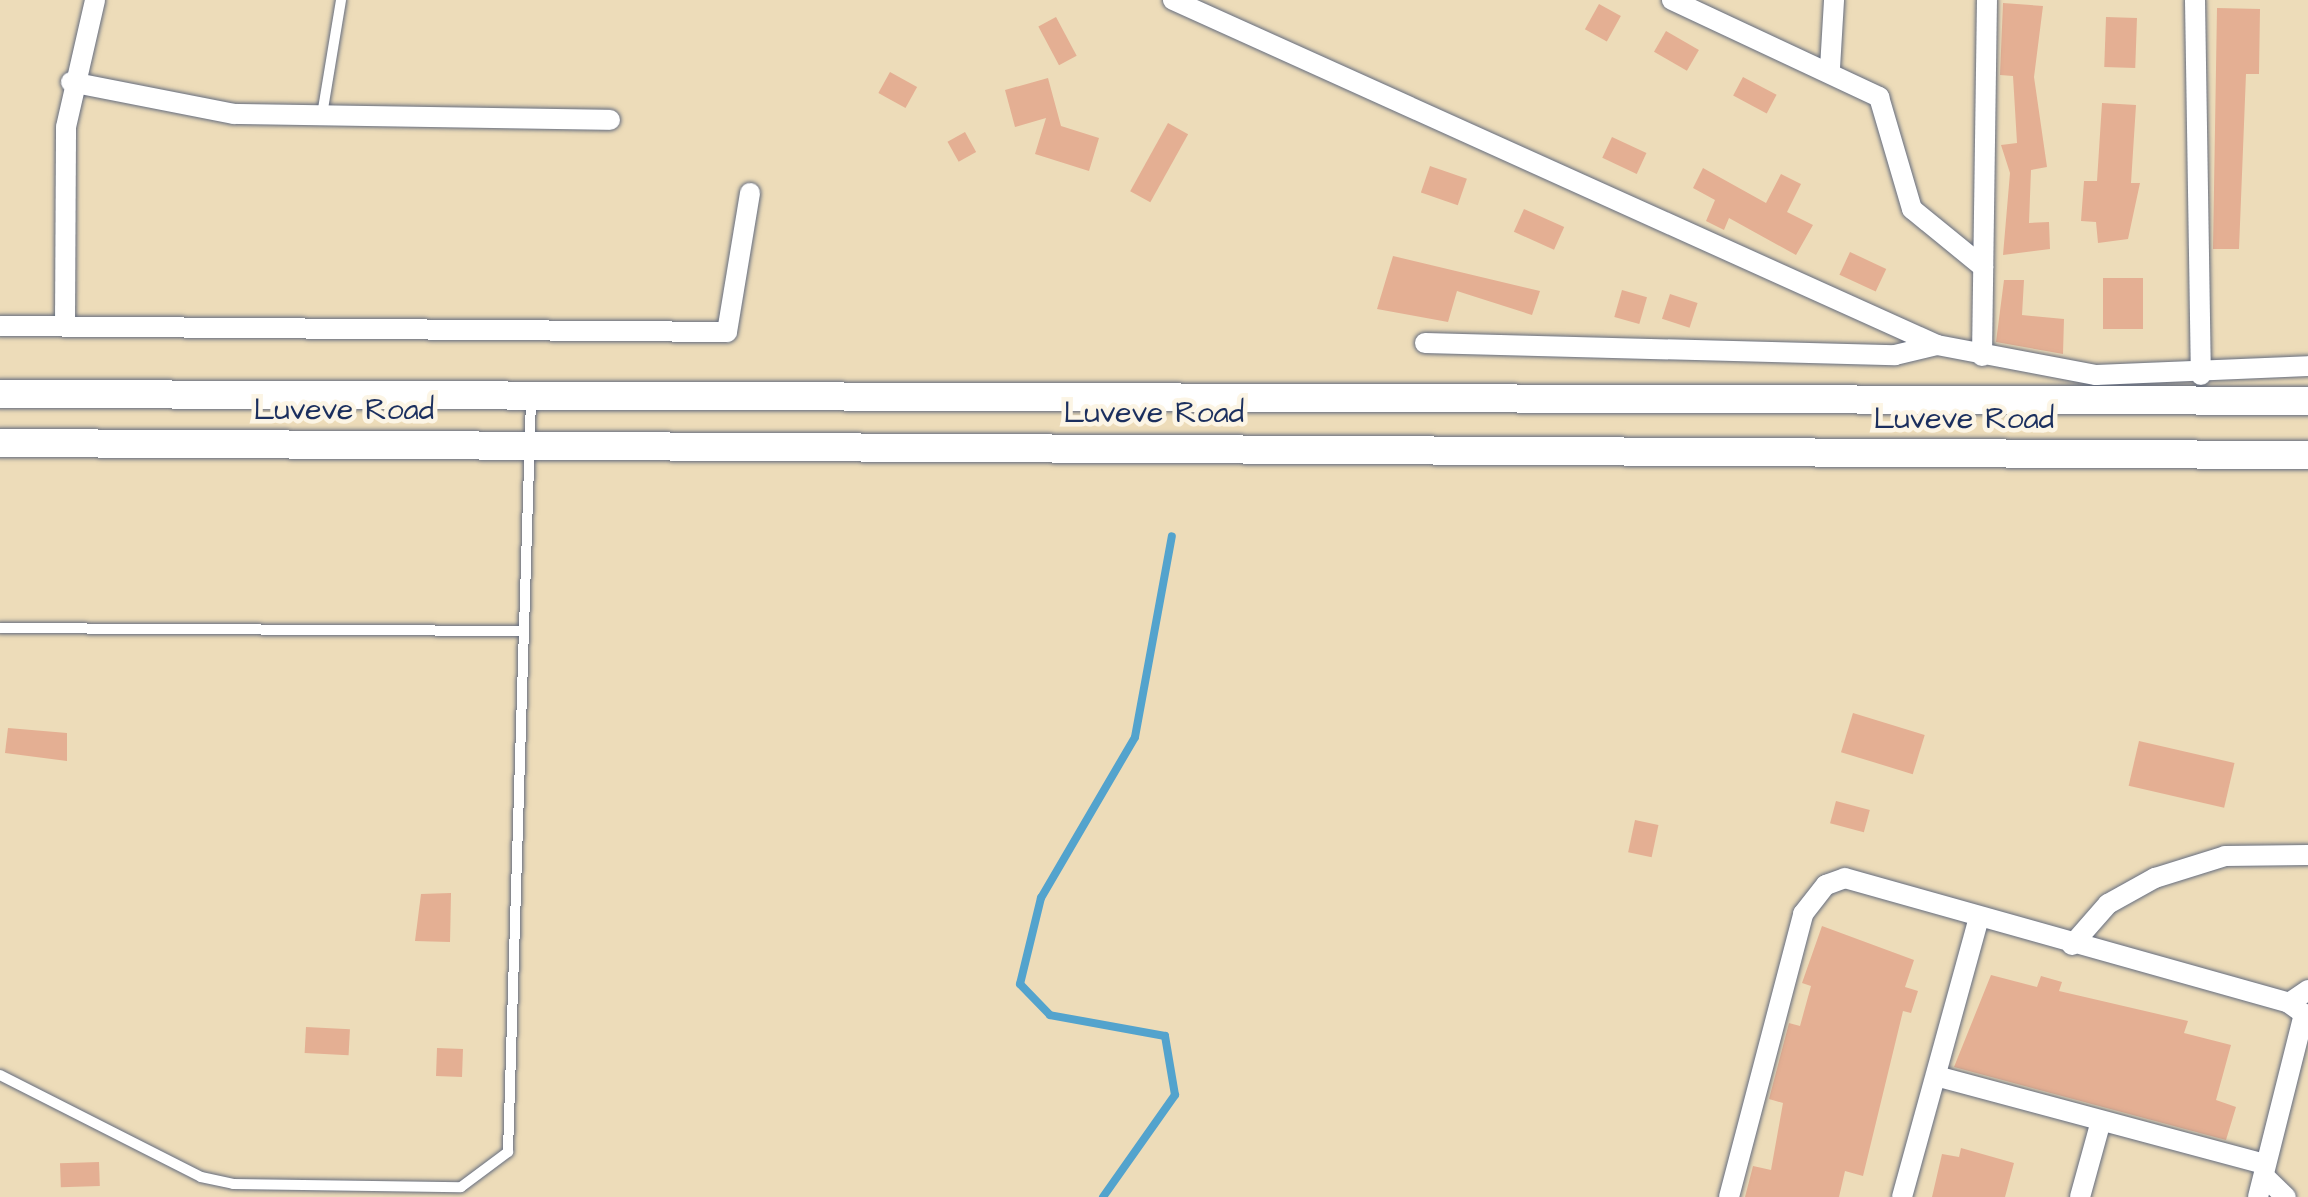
<!DOCTYPE html>
<html>
<head>
<meta charset="utf-8">
<style>
	body { margin:0 }
	#map { position:relative; width:2308px; height:1197px; overflow:hidden; background:#eddcb9; font-family:"Architects Daughter",sans-serif }
	div>[style] { position:absolute }
	.stream>* { height:8px; margin:-4px; padding:0 4px; transform-origin:4px; border-radius:4px; background:#53a3cd }
	.building>* { inset:0; background:#e4af93; transform-origin:0 0 }
	.roads { filter:drop-shadow(0 0 2px #646c7e) drop-shadow(0 0 2px #646c7e) }
	.lane>* { height:10px; margin:-5px; padding:0 5px; transform-origin:5px; border-radius:5px; background:#fff }
	.street>* { height:20px; margin:-10px; padding:0 10px; transform-origin:10px; border-radius:10px; background:#fff }
	.secondary>* { height:28px; margin:-14px; padding:0 14px; transform-origin:14px; border-radius:14px; background:#fff }
	span { translate:-50% -50%; white-space:nowrap; text-align:center; line-height:1.15; -webkit-text-stroke:9px #fcf5e5; paint-order:stroke }
	.street-label { font-size:30px; color:#1b2f5e }
</style>
</head>
<body>
<div id="map">
	<div class="stream">
		<div style="left:1103px;top:1197px;width:125px;rotate:-54.8deg"></div>
		<div style="left:1175px;top:1095px;width:60px;rotate:-99.6deg"></div>
		<div style="left:1165px;top:1036px;width:117px;rotate:-169.7deg"></div>
		<div style="left:1050px;top:1015px;width:43px;rotate:-134.1deg"></div>
		<div style="left:1020px;top:984px;width:89px;rotate:-76.3deg"></div>
		<div style="left:1041px;top:898px;width:186px;rotate:-59.7deg"></div>
		<div style="left:1135px;top:737px;width:204px;rotate:-79.6deg"></div>
	</div>
	<div class="building">
		<div style="clip-path:polygon(2003px 3px,2043px 6px,2034px 77px,2047px 167px,2031px 170px,2029px 223px,2049px 222px,2050px 249px,2003px 255px,2010px 173px,2001px 145px,2017px 143px,2013px 76px,2000px 75px)"></div>
		<div style="left:1599px;top:4px;width:25px;height:29px;rotate:29deg"></div>
		<div style="clip-path:polygon(2217px 8px,2260px 9px,2259px 74px,2246px 74px,2239px 249px,2213px 249px)"></div>
		<div style="left:1056px;top:17px;width:44px;height:20px;rotate:62deg"></div>
		<div style="left:2106px;top:17px;width:31px;height:50px;rotate:2deg"></div>
		<div style="left:1666px;top:31px;width:38px;height:24px;rotate:30deg"></div>
		<div style="left:890px;top:72px;width:31px;height:24px;rotate:29deg"></div>
		<div style="left:1743px;top:77px;width:38px;height:21px;rotate:28deg"></div>
		<div style="clip-path:polygon(1048px 78px,1061px 126px,1099px 138px,1089px 171px,1035px 154px,1046px 118px,1015px 127px,1005px 90px)"></div>
		<div style="clip-path:polygon(2102px 103px,2136px 105px,2131px 183px,2140px 183px,2128px 239px,2098px 243px,2096px 222px,2081px 221px,2084px 181px,2097px 181px)"></div>
		<div style="left:1168px;top:123px;width:23px;height:78px;rotate:29deg"></div>
		<div style="left:965px;top:132px;width:23px;height:20px;rotate:61deg"></div>
		<div style="left:1612px;top:137px;width:38px;height:23px;rotate:25deg"></div>
		<div style="left:1430px;top:166px;width:39px;height:28px;rotate:19deg"></div>
		<div style="clip-path:polygon(1703px 168px,1766px 203px,1781px 174px,1801px 184px,1787px 212px,1813px 225px,1796px 255px,1729px 218px,1724px 230px,1706px 221px,1715px 200px,1693px 188px)"></div>
		<div style="left:1524px;top:209px;width:44px;height:25px;rotate:24deg"></div>
		<div style="left:1850px;top:252px;width:40px;height:25px;rotate:25deg"></div>
		<div style="clip-path:polygon(1393px 256px,1540px 291px,1532px 315px,1457px 291px,1448px 322px,1377px 309px)"></div>
		<div style="left:2103px;top:278px;width:40px;height:51px"></div>
		<div style="clip-path:polygon(2004px 280px,2024px 280px,2022px 315px,2064px 319px,2063px 354px,1996px 342px)"></div>
		<div style="left:1622px;top:290px;width:26px;height:28px;rotate:16deg"></div>
		<div style="left:1670px;top:294px;width:29px;height:26px;rotate:18deg"></div>
		<div style="left:1853px;top:713px;width:75px;height:41px;rotate:17deg"></div>
		<div style="clip-path:polygon(8px 728px,67px 733px,67px 761px,5px 753px)"></div>
		<div style="left:2139px;top:741px;width:98px;height:46px;rotate:13deg"></div>
		<div style="left:1836px;top:801px;width:35px;height:23px;rotate:15deg"></div>
		<div style="left:1635px;top:820px;width:24px;height:33px;rotate:12deg"></div>
		<div style="clip-path:polygon(451px 893px,450px 942px,415px 941px,421px 894px)"></div>
		<div style="clip-path:polygon(1822px 926px,1914px 960px,1905px 987px,1918px 991px,1911px 1013px,1903px 1011px,1863px 1176px,1845px 1171px,1839px 1197px,1745px 1197px,1753px 1166px,1771px 1170px,1783px 1103px,1769px 1099px,1789px 1023px,1800px 1026px,1811px 986px,1802px 983px)"></div>
		<div style="clip-path:polygon(1991px 975px,2037px 987px,2041px 976px,2062px 982px,2059px 991px,2188px 1021px,2184px 1033px,2231px 1045px,2216px 1100px,2236px 1107px,2226px 1140px,1954px 1067px)"></div>
		<div style="left:306px;top:1027px;width:44px;height:26px;rotate:3deg"></div>
		<div style="left:437px;top:1048px;width:26px;height:28px;rotate:2deg"></div>
		<div style="clip-path:polygon(1961px 1148px,2014px 1163px,2005px 1197px,1932px 1197px,1942px 1154px,1959px 1157px)"></div>
		<div style="left:99px;top:1162px;width:24px;height:39px;rotate:88deg"></div>
	</div>
	<div class="roads">
		<div class="lane">
			<div style="left:322px;top:115px;width:117px;rotate:-80.6deg"></div>
			<div style="left:0;top:628px;width:522px;rotate:0.33deg"></div>
			<div style="left:0;top:1075px;width:225px;rotate:26.9deg"></div>
			<div style="left:201px;top:1177px;width:33px;rotate:12deg"></div>
			<div style="left:233px;top:1184px;width:228px;rotate:0.8deg"></div>
			<div style="left:461px;top:1187px;width:59px;rotate:-36.7deg"></div>
			<div style="left:508px;top:1152px;width:753px;rotate:-88.25deg"></div>
		</div>
		<div class="street">
			<div style="left:1173px;top:0;width:838px;rotate:24.3deg"></div>
			<div style="left:1937px;top:345px;width:162px;rotate:10.7deg"></div>
			<div style="left:2096px;top:375px;width:212px;rotate:-2.4deg"></div>
			<div style="left:1672px;top:0;width:229px;rotate:25.1deg"></div>
			<div style="left:1879px;top:97px;width:117px;rotate:73.6deg"></div>
			<div style="left:1912px;top:209px;width:92px;rotate:39.2deg"></div>
			<div style="left:2195px;top:0;width:375px;rotate:89.1deg"></div>
			<div style="left:1830px;top:68px;width:68px;rotate:-86.6deg"></div>
			<div style="left:71px;top:82px;width:166px;rotate:11.1deg"></div>
			<div style="left:234px;top:114px;width:376px;rotate:0.9deg"></div>
			<div style="left:65px;top:325px;width:198px;rotate:-89.7deg"></div>
			<div style="left:66px;top:127px;width:130px;rotate:-77.1deg"></div>
			<div style="left:0;top:326px;width:727px;rotate:0.47deg"></div>
			<div style="left:727px;top:332px;width:141px;rotate:-80.6deg"></div>
			<div style="left:1425px;top:343px;width:470px;rotate:1.5deg"></div>
			<div style="left:1895px;top:355px;width:43px;rotate:-13.4deg"></div>
			<div style="left:1982px;top:356px;width:356px;rotate:-89.2deg"></div>
			<div style="left:2072px;top:945px;width:55px;rotate:-48.7deg"></div>
			<div style="left:2108px;top:904px;width:54px;rotate:-29deg"></div>
			<div style="left:2155px;top:878px;width:73px;rotate:-17.4deg"></div>
			<div style="left:2225px;top:856px;width:83px;rotate:-0.7deg"></div>
			<div style="left:1936px;top:1076px;width:340px;rotate:15deg"></div>
			<div style="left:2265px;top:1177px;width:29px;rotate:44deg"></div>
			<div style="left:1729px;top:1197px;width:293px;rotate:-75.3deg"></div>
			<div style="left:1803px;top:914px;width:37px;rotate:-52deg"></div>
			<div style="left:1826px;top:885px;width:20px;rotate:-20deg"></div>
			<div style="left:1845px;top:878px;width:461px;rotate:15.7deg"></div>
			<div style="left:1902px;top:1197px;width:289px;rotate:-74.6deg"></div>
			<div style="left:2080px;top:1197px;width:79px;rotate:-74.6deg"></div>
			<div style="left:2258px;top:1197px;width:189px;rotate:-75.9deg"></div>
			<div style="left:2304px;top:1014px;width:19px;rotate:-144deg"></div>
			<div style="left:2289px;top:1003px;width:23px;rotate:-34deg"></div>
		</div>
		<div class="secondary">
			<div style="left:0;top:394px;width:2308px;rotate:0.17deg"></div>
			<div style="left:0;top:443px;width:2308px;rotate:0.3deg"></div>
		</div>
	</div>
	<div class="street-label">
		<span style="left:344px;top:410px">Luveve Road</span>
		<span style="left:1154px;top:413px">Luveve Road</span>
		<span style="left:1964px;top:419px">Luveve Road</span>
	</div>
</div>
</body>
</html>
